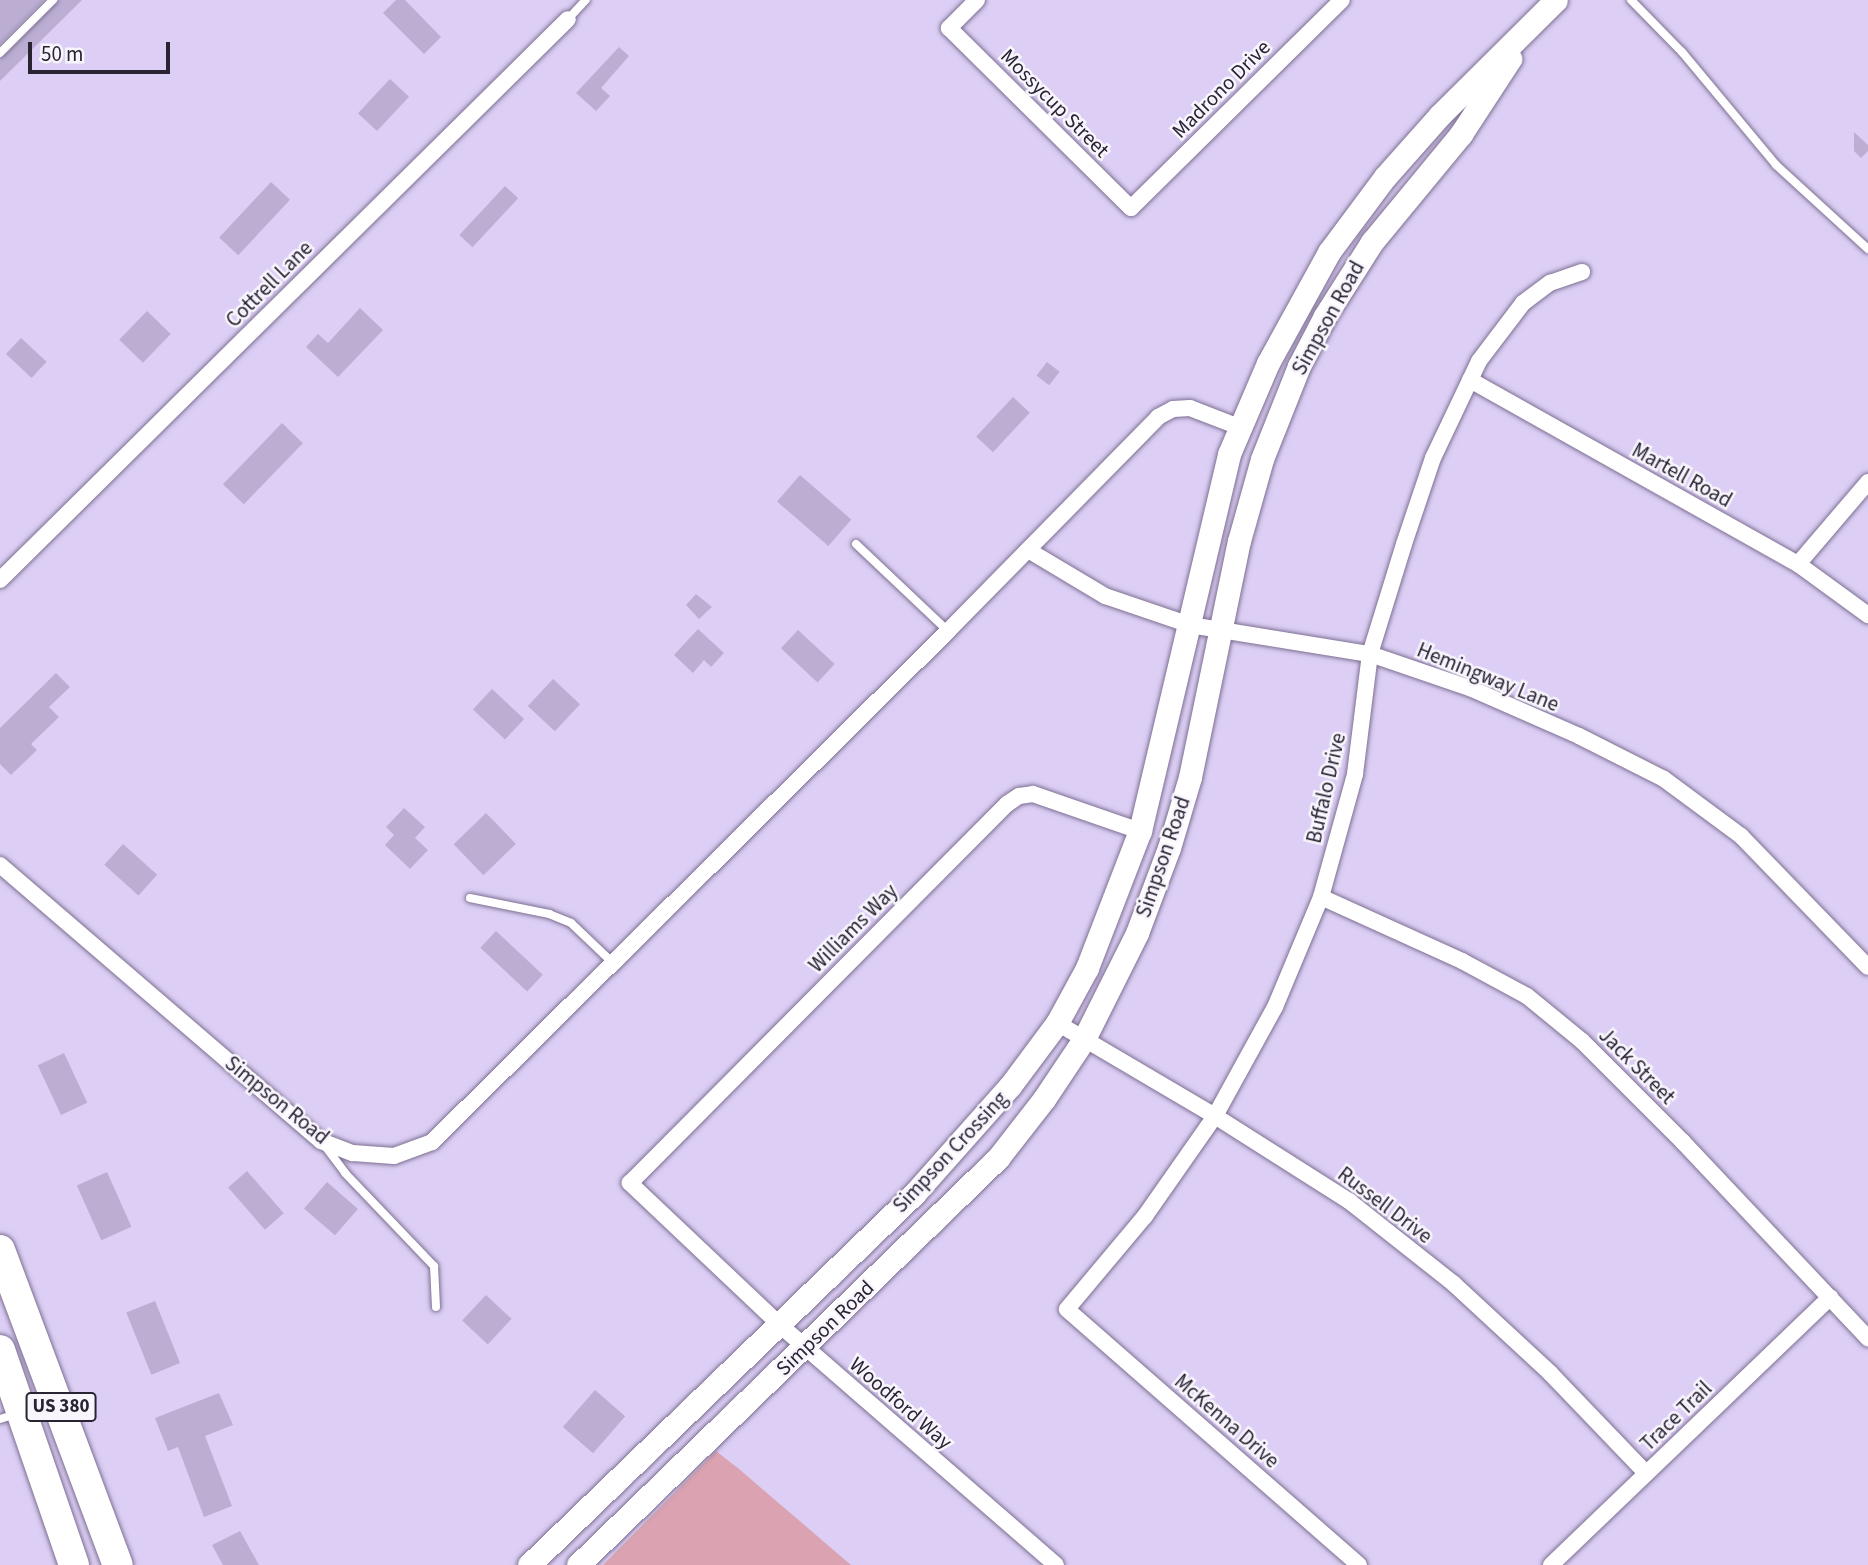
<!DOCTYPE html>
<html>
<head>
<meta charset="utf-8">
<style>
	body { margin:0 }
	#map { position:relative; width:1868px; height:1565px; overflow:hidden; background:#dccef4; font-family:"Source Sans 3",sans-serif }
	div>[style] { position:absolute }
	.green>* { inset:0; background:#dba3b1 }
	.building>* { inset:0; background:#bcaed3; transform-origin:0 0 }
	.roads { filter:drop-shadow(0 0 2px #7e7093) drop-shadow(0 0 2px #7e7093) }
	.lane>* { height:8px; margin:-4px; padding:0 4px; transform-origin:4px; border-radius:4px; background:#fff }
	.street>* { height:16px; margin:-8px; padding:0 8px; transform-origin:8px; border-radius:8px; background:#fff }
	.secondary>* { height:23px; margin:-11.5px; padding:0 11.5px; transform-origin:11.5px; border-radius:11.5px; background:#fff }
	.highway>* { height:30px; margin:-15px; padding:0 15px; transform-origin:15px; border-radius:15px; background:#fff }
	span { translate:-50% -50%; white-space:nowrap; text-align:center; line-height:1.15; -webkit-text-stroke:5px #f8f5fd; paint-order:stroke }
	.shield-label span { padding:2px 5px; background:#f8f5fd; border:2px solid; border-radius:5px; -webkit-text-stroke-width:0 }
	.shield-label { font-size:19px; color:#292332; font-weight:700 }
	.street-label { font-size:21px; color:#292332 }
	.scale { position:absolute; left:28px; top:42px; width:142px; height:32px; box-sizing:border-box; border:4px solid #292332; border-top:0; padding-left:9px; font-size:21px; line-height:24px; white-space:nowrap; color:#292332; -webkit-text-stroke:5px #f8f5fd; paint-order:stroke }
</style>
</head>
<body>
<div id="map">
	<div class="green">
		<div style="clip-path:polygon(716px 1451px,739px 1469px,851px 1565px,603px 1565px)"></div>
	</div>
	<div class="building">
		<div style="clip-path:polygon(0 0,44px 0,0 44px)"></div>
		<div style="clip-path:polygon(59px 0,82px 0,0 81px,0 59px)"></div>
		<div style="clip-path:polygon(396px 0,405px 0,441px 37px,424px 54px,383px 13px)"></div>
		<div style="clip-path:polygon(619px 47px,629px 56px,601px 88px,610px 96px,596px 111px,576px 93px)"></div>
		<div style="left:390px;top:79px;width:26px;height:47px;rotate:43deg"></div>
		<div style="clip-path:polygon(1854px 132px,1868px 145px,1868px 151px,1861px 158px,1854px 151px)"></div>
		<div style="left:271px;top:182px;width:26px;height:76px;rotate:43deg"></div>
		<div style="left:505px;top:186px;width:18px;height:67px;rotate:43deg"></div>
		<div style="clip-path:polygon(360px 308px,383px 330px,338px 377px,306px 347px,318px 334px,328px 343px)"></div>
		<div style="left:147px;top:311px;width:33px;height:40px;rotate:44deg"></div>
		<div style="left:21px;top:338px;width:35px;height:22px;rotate:43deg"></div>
		<div style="left:1047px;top:362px;width:16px;height:17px;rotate:38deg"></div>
		<div style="left:1013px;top:397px;width:23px;height:54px;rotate:43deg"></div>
		<div style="left:282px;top:423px;width:29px;height:85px;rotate:44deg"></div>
		<div style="left:800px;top:475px;width:68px;height:35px;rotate:41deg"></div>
		<div style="clip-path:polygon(696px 594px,712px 607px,699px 619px,686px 605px)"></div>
		<div style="clip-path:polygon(698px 629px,724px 653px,711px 667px,704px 660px,693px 673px,674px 655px)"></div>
		<div style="left:798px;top:630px;width:50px;height:25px;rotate:43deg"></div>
		<div style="clip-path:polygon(56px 673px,70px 687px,49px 707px,59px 717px,31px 744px,37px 750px,11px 775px,0 764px,0 728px)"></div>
		<div style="left:553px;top:679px;width:37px;height:37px;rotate:43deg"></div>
		<div style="left:492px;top:689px;width:44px;height:28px;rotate:43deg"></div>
		<div style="clip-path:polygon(404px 808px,425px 827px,415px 838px,428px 850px,410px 869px,385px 845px,394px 835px,386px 827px)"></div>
		<div style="left:486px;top:813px;width:43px;height:45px;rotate:46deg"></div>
		<div style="left:123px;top:844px;width:46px;height:28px;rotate:42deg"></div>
		<div style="left:496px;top:931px;width:64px;height:23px;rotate:43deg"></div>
		<div style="left:64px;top:1053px;width:55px;height:29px;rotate:65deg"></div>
		<div style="left:247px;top:1171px;width:56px;height:25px;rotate:49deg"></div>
		<div style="left:107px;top:1172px;width:60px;height:33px;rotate:66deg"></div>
		<div style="left:327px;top:1182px;width:41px;height:35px;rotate:41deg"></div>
		<div style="left:486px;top:1295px;width:35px;height:35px;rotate:43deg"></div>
		<div style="left:155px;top:1301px;width:67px;height:31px;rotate:68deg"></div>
		<div style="left:595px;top:1390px;width:40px;height:49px;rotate:41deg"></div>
		<div style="clip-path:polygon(219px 1393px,233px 1425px,205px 1436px,232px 1506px,204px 1517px,178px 1447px,168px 1451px,155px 1418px)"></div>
		<div style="clip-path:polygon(240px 1531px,259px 1565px,223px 1565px,212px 1545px)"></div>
	</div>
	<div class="roads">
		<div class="lane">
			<div style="left:1631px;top:0;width:73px;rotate:45.6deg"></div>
			<div style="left:1682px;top:52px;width:147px;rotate:50.2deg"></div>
			<div style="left:1776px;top:165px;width:125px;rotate:42.4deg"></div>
			<div style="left:568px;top:19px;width:26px;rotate:-47deg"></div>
			<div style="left:0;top:53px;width:75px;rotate:-45deg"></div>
			<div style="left:856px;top:544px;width:127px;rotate:43.4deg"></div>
			<div style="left:470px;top:898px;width:81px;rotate:11.4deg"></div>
			<div style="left:549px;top:914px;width:24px;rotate:22deg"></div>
			<div style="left:571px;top:923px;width:58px;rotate:43.6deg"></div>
			<div style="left:325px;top:1146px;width:34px;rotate:53deg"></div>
			<div style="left:345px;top:1173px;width:129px;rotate:46.3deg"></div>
			<div style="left:434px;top:1266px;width:41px;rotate:87.2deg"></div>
			<div style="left:0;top:1419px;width:17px;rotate:-17deg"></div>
		</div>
		<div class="street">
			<div style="left:977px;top:0;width:40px;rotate:135deg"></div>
			<div style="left:949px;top:28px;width:256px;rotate:44.7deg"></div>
			<div style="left:1131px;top:208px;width:296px;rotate:-44.6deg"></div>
			<div style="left:1470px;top:380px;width:376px;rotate:29.3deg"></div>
			<div style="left:1798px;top:564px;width:87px;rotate:36.1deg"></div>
			<div style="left:1028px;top:550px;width:90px;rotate:30.9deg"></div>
			<div style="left:1105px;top:596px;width:90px;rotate:18.8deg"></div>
			<div style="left:1190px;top:625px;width:182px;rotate:9.2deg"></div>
			<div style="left:1370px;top:654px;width:108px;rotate:18.9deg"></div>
			<div style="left:1472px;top:689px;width:117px;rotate:23.7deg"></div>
			<div style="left:1579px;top:736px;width:95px;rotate:26.8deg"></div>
			<div style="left:1664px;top:779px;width:96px;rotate:36.5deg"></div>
			<div style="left:1741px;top:836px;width:182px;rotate:45.9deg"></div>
			<div style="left:1798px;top:564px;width:108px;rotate:-49.5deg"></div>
			<div style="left:0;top:580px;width:798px;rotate:-44.64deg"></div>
			<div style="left:0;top:865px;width:423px;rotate:40.7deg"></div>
			<div style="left:321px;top:1141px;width:34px;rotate:21deg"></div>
			<div style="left:353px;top:1153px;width:41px;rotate:4.2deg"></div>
			<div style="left:394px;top:1156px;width:40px;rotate:-20.2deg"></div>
			<div style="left:432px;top:1142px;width:726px;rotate:-44.72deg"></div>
			<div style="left:948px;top:631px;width:300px;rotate:-45.5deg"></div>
			<div style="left:1158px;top:417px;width:17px;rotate:-28deg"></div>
			<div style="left:1173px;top:409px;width:17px;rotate:-3deg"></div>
			<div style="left:1190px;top:408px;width:53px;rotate:21.2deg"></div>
			<div style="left:1321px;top:897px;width:155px;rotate:24.4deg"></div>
			<div style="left:1462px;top:961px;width:74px;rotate:28.3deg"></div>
			<div style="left:1527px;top:996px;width:71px;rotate:39.3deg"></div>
			<div style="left:1582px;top:1041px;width:143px;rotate:45deg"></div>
			<div style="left:1683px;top:1142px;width:270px;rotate:46.7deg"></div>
			<div style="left:1057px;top:1023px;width:183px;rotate:30.5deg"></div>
			<div style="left:1215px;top:1116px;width:159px;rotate:32.4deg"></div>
			<div style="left:1349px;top:1201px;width:134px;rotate:38.3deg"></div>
			<div style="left:1454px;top:1284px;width:131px;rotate:42.8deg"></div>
			<div style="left:1550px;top:1373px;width:139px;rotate:46.2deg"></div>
			<div style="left:1056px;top:1565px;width:366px;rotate:-139deg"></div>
			<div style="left:780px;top:1325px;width:207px;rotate:-136.6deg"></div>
			<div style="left:630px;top:1183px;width:535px;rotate:-45.15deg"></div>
			<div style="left:1007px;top:804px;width:14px;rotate:-34deg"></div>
			<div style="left:1019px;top:796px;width:14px;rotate:-8deg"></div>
			<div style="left:1033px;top:794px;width:113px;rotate:19.1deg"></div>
			<div style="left:1359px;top:1565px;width:388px;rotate:-138.8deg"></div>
			<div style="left:1067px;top:1309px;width:121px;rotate:-50deg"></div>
			<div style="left:1145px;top:1216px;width:122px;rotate:-55deg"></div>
			<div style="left:1215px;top:1116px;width:124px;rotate:-61.2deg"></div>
			<div style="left:1275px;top:1007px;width:119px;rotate:-67.3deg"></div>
			<div style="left:1321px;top:897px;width:128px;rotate:-74.5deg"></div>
			<div style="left:1355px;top:774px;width:121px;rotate:-82.9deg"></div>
			<div style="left:1370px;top:654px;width:115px;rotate:-72.8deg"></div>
			<div style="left:1404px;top:544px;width:91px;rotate:-71.4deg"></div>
			<div style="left:1433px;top:458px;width:107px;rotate:-64.6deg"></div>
			<div style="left:1479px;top:361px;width:73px;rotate:-52.8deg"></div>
			<div style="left:1523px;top:303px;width:34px;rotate:-37deg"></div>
			<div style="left:1550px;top:283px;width:34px;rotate:-19deg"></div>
			<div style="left:1551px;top:1565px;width:387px;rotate:-43.8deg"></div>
		</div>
		<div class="secondary">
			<div style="left:529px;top:1565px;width:535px;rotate:-43.94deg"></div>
			<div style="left:914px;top:1194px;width:144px;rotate:-48.4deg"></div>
			<div style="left:1010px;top:1086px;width:79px;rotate:-53.3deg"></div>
			<div style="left:1057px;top:1023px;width:63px;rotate:-61.4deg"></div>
			<div style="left:1087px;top:968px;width:147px;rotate:-68.9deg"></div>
			<div style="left:1140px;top:831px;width:387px;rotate:-76.7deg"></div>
			<div style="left:1229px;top:454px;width:99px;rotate:-66.8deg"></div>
			<div style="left:1268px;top:363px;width:127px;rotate:-61.2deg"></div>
			<div style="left:1329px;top:252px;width:94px;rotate:-53.3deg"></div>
			<div style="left:1385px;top:177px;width:83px;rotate:-48.4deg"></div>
			<div style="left:1440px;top:115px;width:163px;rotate:-44.8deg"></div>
			<div style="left:578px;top:1565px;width:585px;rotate:-44.1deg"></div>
			<div style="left:998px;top:1158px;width:75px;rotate:-52.1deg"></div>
			<div style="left:1044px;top:1099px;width:72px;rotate:-56.3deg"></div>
			<div style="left:1084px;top:1039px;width:119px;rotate:-63.4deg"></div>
			<div style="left:1137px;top:933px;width:91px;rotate:-69.4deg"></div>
			<div style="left:1169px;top:848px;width:74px;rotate:-73.5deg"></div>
			<div style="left:1190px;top:777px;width:241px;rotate:-78.3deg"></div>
			<div style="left:1239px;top:541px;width:85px;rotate:-74.3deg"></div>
			<div style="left:1262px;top:459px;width:100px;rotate:-68.3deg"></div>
			<div style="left:1299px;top:366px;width:56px;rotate:-62.5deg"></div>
			<div style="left:1325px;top:316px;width:88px;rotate:-57.6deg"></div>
			<div style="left:1372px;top:242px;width:140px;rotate:-50.5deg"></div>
			<div style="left:1461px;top:134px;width:90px;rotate:-56.8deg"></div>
		</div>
		<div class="highway">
			<div style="left:0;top:1250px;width:336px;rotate:69.5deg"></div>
			<div style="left:0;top:1350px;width:227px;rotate:71deg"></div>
		</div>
	</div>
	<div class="shield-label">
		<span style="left:61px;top:1407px">US 380</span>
	</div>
	<div class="street-label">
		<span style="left:1221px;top:89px;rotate:-45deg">Madrono Drive</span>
		<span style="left:1055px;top:103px;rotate:45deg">Mossycup Street</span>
		<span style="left:269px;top:284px;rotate:-45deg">Cottrell Lane</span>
		<span style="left:1328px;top:318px;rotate:-61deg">Simpson Road</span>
		<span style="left:1682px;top:475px;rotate:29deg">Martell Road</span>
		<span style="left:1488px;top:677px;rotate:22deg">Hemingway Lane</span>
		<span style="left:1326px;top:788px;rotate:-77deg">Buffalo Drive</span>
		<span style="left:1163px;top:857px;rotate:-71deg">Simpson Road</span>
		<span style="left:853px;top:928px;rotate:-45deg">Williams Way</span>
		<span style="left:1637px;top:1066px;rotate:45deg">Jack Street</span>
		<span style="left:277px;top:1100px;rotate:39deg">Simpson Road</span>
		<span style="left:950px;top:1152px;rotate:-47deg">Simpson Crossing</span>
		<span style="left:1385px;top:1205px;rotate:37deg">Russell Drive</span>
		<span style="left:825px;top:1328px;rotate:-44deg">Simpson Road</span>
		<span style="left:901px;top:1403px;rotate:41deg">Woodford Way</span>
		<span style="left:1676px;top:1416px;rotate:-44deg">Trace Trail</span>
		<span style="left:1227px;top:1421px;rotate:41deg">McKenna Drive</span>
	</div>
	<div class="scale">50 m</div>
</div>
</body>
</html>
